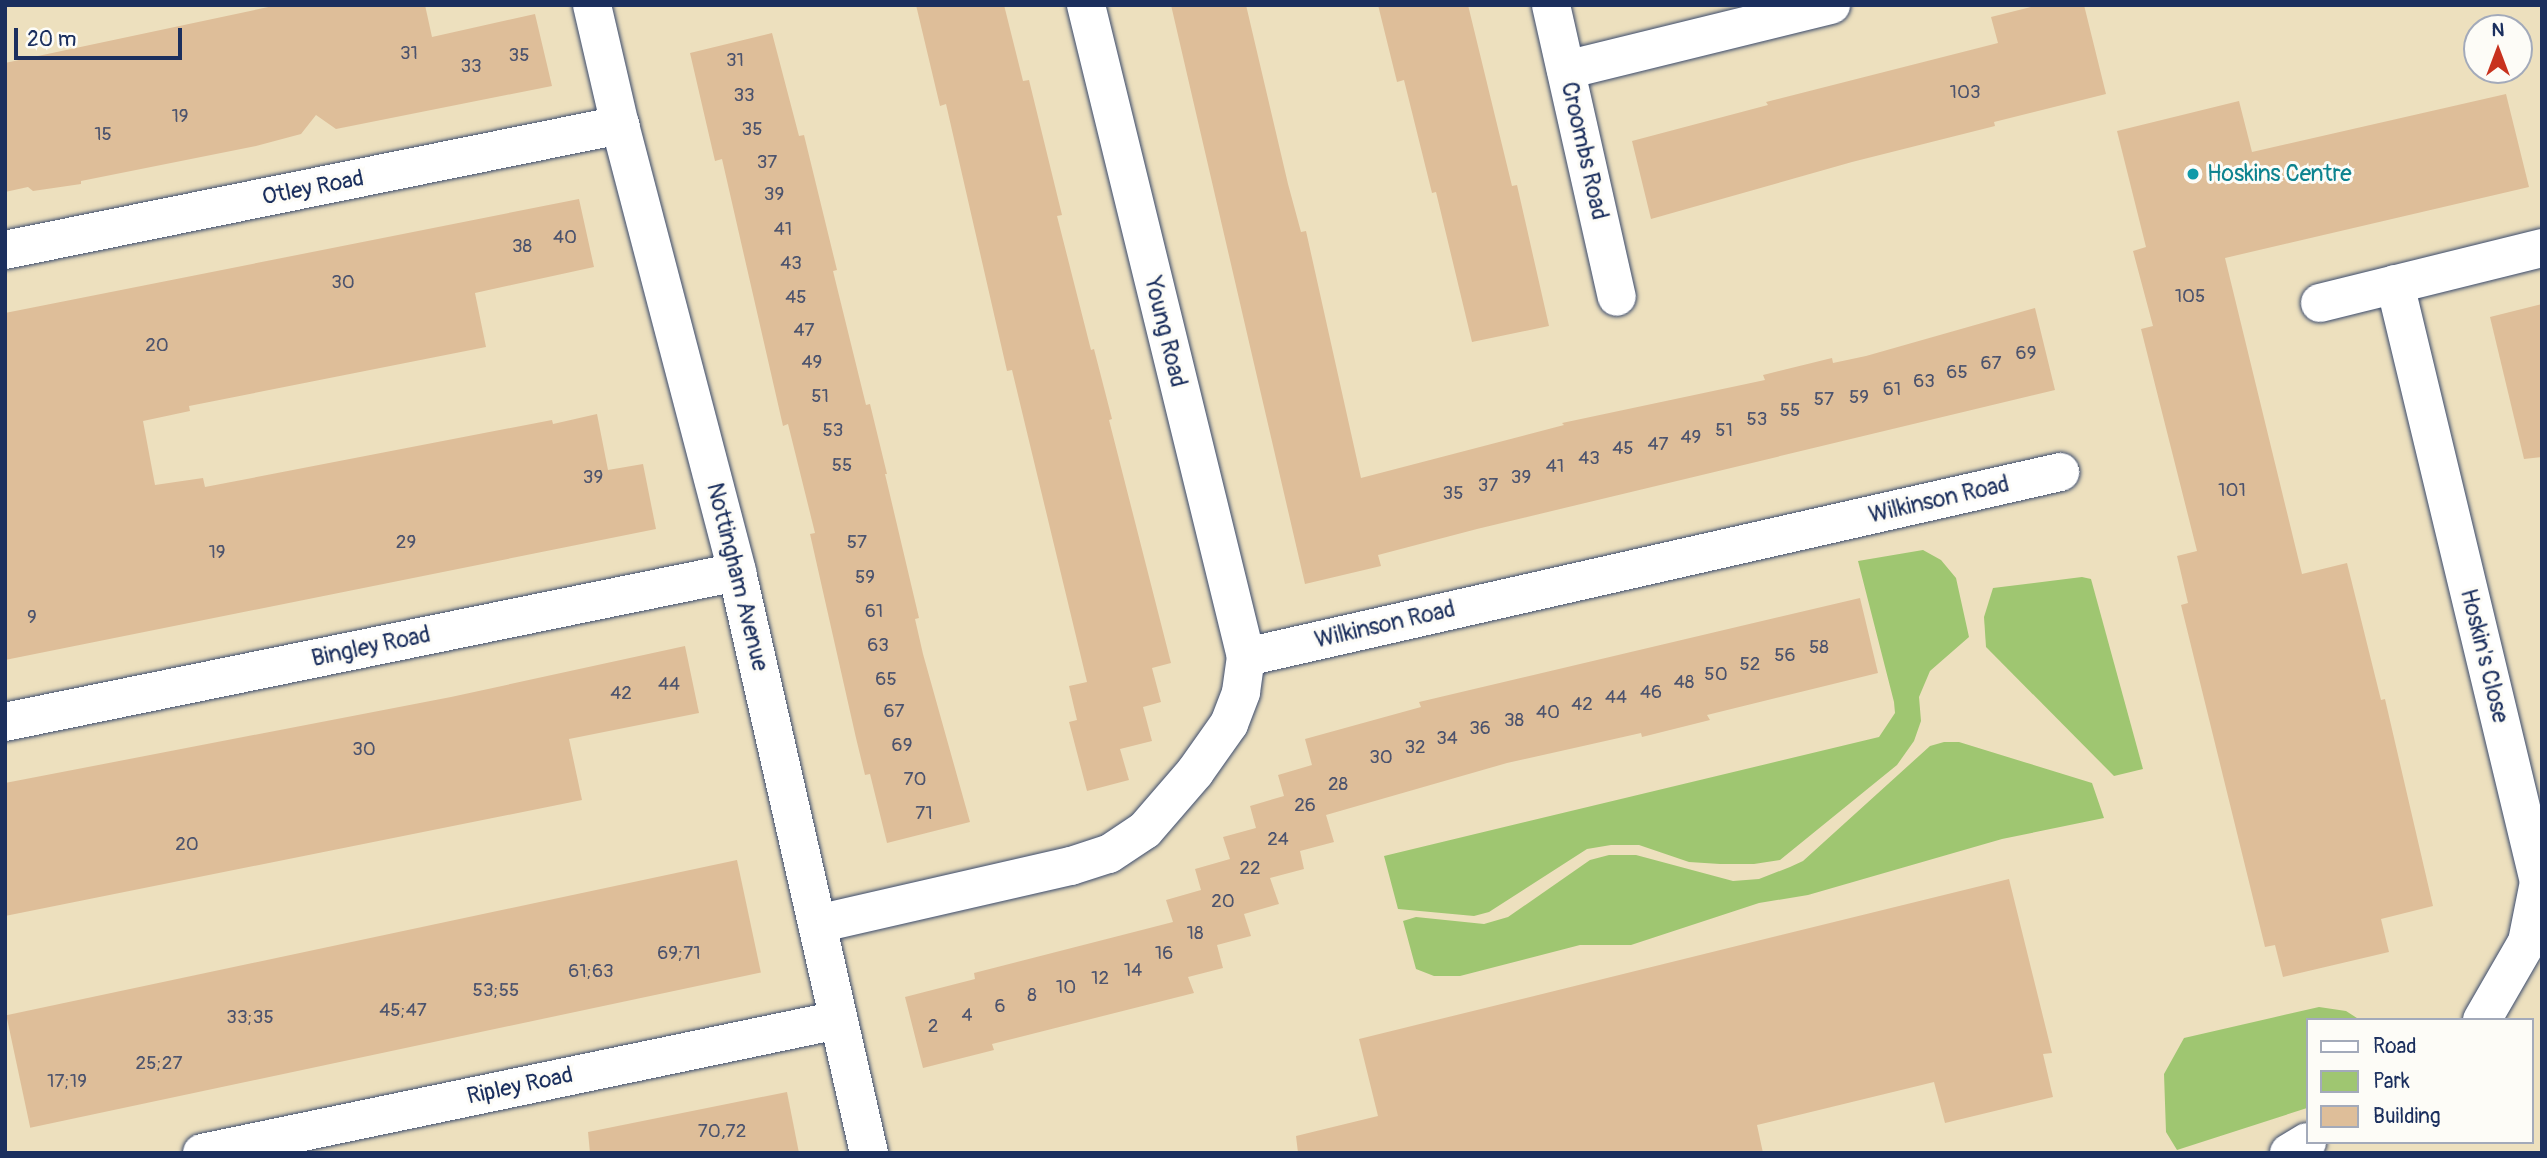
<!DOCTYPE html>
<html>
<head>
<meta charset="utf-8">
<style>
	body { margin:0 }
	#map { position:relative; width:2547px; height:1158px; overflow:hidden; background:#ede0be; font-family:Pangolin,sans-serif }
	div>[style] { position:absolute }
	.green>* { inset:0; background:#9fc671 }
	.building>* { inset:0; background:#debe99; transform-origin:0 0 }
	.roads { filter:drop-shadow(0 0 2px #3a4a6c) drop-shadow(0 0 2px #3a4a6c) }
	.minor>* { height:38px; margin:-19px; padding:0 19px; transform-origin:19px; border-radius:19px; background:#fff }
	.dots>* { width:19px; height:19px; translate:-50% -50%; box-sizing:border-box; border:4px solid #fdfcf7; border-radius:50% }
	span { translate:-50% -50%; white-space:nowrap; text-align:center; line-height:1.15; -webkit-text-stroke:6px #fdfcf7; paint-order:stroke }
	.number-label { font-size:19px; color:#4c536d }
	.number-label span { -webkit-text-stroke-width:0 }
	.street-label { font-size:23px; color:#1b2f5e }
	.culture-label { font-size:23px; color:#0d838f }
	.left { translate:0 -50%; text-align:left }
	.frame { position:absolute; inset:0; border:7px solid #1b2f5e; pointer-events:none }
	.legend { position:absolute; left:2306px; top:1018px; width:228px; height:126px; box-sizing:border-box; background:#fdfcf7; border:2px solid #a3aaba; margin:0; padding:9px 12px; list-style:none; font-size:21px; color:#1b2f5e }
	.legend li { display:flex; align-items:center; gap:14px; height:35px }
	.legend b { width:35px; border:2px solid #a3aaba }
	.north { position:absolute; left:2463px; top:14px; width:70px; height:70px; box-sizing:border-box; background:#fdfcf7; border:2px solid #a3aaba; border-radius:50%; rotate:0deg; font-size:19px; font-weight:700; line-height:28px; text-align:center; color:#1b2f5e }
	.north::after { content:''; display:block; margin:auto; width:24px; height:32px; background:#c8321e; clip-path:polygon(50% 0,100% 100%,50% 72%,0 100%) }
	.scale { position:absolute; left:14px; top:28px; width:168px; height:32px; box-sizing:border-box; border:4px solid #1b2f5e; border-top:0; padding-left:9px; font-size:21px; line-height:24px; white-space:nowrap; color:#1b2f5e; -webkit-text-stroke:5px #fdfcf7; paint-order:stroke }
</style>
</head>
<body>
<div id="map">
	<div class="green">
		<div style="clip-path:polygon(1923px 550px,1941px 560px,1956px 578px,1969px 637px,1930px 671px,1919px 697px,1921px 721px,1914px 741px,1897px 765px,1780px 860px,1754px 864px,1720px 864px,1689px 862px,1639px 845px,1611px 845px,1587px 849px,1489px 912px,1474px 916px,1398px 909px,1384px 856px,1879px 737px,1895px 713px,1894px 702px,1858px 561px)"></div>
		<div style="clip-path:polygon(2082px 577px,2091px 579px,2143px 769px,2114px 776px,1986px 647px,1984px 617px,1993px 588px)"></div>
		<div style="clip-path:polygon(1944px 742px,1959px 742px,2092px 783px,2104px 818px,2002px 839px,1808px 895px,1759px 903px,1631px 945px,1580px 945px,1460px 976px,1434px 976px,1416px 969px,1403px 921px,1416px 917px,1484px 924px,1508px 917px,1590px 860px,1609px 855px,1636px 855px,1733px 881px,1759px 879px,1790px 867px,1803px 861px,1930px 746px)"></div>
		<div style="clip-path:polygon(2319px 1007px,2346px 1011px,2360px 1020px,2307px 1020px,2307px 1108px,2177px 1150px,2166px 1132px,2164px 1074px,2184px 1038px)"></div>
	</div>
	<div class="building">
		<div style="clip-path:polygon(278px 5px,425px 5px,432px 37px,535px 14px,552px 86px,336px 129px,316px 115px,301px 134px,256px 146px,81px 181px,81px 184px,33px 191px,28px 187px,5px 192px,5px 63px)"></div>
		<div style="clip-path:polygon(916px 5px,1004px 5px,1023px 81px,1029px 80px,1062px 215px,1057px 216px,1091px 350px,1094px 349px,1112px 419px,1109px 420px,1171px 663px,1152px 668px,1161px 702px,1143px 707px,1152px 741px,1120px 749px,1129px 780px,1087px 791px,1069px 722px,1077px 720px,1069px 686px,1087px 682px,1012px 370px,1007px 371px,946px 104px,940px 106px)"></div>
		<div style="clip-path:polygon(1171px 5px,1246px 5px,1288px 184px,1301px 232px,1306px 231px,1361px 478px,1564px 425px,1562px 423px,1765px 380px,1763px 375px,1832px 358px,1833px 363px,1866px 356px,2035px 308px,2055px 390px,1477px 529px,1378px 555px,1381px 566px,1305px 584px)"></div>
		<div style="clip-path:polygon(1378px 5px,1468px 5px,1512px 186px,1517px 185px,1549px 326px,1472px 342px,1436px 192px,1432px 193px,1404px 80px,1397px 82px)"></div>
		<div style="clip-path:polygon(2039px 5px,2084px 5px,2106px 94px,1994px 122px,1995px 126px,1852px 162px,1651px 219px,1632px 141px,1768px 105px,1766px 102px,1998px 43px,1991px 17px)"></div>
		<div style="clip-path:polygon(772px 33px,799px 136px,804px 135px,837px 270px,833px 271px,866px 405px,870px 404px,887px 474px,885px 474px,919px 618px,915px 619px,923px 654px,970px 822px,887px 843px,870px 774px,865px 775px,856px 738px,810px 534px,815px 533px,788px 424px,783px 426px,722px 159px,715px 161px,690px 53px)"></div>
		<div style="clip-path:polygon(2506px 94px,2529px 187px,2225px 258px,2302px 574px,2347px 563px,2381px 700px,2385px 699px,2433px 906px,2381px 919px,2389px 952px,2283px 977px,2275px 945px,2265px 947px,2181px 605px,2188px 603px,2177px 556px,2197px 551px,2141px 329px,2153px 326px,2133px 251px,2146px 247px,2117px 131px,2239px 101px,2252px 152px)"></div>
		<div style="clip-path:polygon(579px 199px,594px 267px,475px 293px,486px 347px,189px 406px,190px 411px,143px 421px,155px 485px,203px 478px,205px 487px,552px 420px,553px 424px,597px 414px,608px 470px,643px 464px,656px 529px,5px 660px,5px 313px)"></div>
		<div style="clip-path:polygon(2542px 304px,2542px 457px,2524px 459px,2490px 317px)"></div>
		<div style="clip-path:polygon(1860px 598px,1878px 673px,1707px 715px,1710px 720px,1642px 737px,1641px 733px,1507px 763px,1326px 815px,1334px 842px,1300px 851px,1304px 869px,1270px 878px,1279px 904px,1244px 914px,1251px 936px,1217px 945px,1223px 968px,1188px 977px,1194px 993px,992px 1044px,994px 1050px,923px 1068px,905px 997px,975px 979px,974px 973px,1173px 922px,1166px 900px,1201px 890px,1195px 869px,1230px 859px,1223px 837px,1256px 828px,1250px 806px,1284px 796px,1278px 775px,1312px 765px,1305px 739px,1421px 707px,1419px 702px)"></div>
		<div style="clip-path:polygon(685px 646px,699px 713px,569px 739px,582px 800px,5px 916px,5px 783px,451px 697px)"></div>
		<div style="left:737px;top:860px;width:115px;height:747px;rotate:78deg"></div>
		<div style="clip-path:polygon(2009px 879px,2052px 1053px,2043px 1054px,2053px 1097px,1945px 1123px,1934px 1082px,1757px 1125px,1763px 1153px,1298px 1153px,1296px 1136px,1378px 1116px,1359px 1039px)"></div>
		<div style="clip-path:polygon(787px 1092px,799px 1153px,590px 1153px,588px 1132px)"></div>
	</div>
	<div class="roads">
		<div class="minor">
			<div style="left:592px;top:5px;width:123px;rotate:76.9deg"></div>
			<div style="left:620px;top:125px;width:462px;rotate:75.3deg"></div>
			<div style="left:737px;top:572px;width:596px;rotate:77.2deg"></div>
			<div style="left:1551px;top:5px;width:299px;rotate:77.3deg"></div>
			<div style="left:1566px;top:70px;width:273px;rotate:-13.8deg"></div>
			<div style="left:5px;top:250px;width:628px;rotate:-11.49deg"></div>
			<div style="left:2395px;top:284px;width:615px;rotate:76.46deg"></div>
			<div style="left:2539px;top:882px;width:61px;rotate:101.3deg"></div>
			<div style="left:2527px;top:942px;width:90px;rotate:120deg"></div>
			<div style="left:2320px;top:303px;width:229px;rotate:-13.9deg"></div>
			<div style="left:1246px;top:657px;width:835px;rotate:-12.8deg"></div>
			<div style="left:5px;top:722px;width:747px;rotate:-11.58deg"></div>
			<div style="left:817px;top:924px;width:261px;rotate:-12.9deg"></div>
			<div style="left:1071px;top:866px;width:40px;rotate:-18deg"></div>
			<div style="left:1109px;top:854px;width:43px;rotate:-33.7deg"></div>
			<div style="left:1145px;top:830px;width:77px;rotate:-49.2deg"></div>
			<div style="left:1195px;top:772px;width:59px;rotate:-54.7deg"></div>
			<div style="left:1229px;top:724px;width:34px;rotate:-69deg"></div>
			<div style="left:1241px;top:692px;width:35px;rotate:-82deg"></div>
			<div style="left:1246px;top:657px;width:671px;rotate:-103.79deg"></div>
			<div style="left:202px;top:1153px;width:650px;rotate:-11.81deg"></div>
			<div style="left:2289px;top:1153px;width:21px;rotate:-31deg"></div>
		</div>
	</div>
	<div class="dots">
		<div style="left:2193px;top:174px;background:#0f9aa8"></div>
	</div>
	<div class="number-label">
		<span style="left:409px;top:54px">31</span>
		<span style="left:519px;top:56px">35</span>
		<span style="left:735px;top:61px">31</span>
		<span style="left:471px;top:67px">33</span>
		<span style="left:1965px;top:93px">103</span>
		<span style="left:744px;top:96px">33</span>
		<span style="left:180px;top:117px">19</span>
		<span style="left:752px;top:130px">35</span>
		<span style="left:103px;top:135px">15</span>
		<span style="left:767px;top:163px">37</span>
		<span style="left:774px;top:195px">39</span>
		<span style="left:783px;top:230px">41</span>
		<span style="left:565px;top:238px">40</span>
		<span style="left:522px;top:247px">38</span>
		<span style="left:791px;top:264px">43</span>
		<span style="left:343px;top:283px">30</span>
		<span style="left:2190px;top:297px">105</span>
		<span style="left:796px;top:298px">45</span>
		<span style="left:804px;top:331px">47</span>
		<span style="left:157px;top:346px">20</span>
		<span style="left:2026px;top:354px">69</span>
		<span style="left:812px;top:363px">49</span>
		<span style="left:1991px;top:364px">67</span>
		<span style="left:1957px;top:373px">65</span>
		<span style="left:1924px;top:382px">63</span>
		<span style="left:1892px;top:390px">61</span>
		<span style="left:820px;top:397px">51</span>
		<span style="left:1859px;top:398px">59</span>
		<span style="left:1824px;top:400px">57</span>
		<span style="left:1790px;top:411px">55</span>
		<span style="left:1757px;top:420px">53</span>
		<span style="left:833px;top:431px">53</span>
		<span style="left:1724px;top:431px">51</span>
		<span style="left:1691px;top:438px">49</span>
		<span style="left:1658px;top:445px">47</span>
		<span style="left:1623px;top:449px">45</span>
		<span style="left:1589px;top:459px">43</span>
		<span style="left:842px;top:466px">55</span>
		<span style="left:1555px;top:467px">41</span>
		<span style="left:593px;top:478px">39</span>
		<span style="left:1521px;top:478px">39</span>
		<span style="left:1488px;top:486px">37</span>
		<span style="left:2232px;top:491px">101</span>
		<span style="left:1453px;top:494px">35</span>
		<span style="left:406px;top:543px">29</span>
		<span style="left:857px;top:543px">57</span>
		<span style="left:217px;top:553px">19</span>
		<span style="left:865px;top:578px">59</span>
		<span style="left:874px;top:612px">61</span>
		<span style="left:32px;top:618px">9</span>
		<span style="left:878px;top:646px">63</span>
		<span style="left:1819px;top:648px">58</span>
		<span style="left:1785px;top:656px">56</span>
		<span style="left:1750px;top:665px">52</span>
		<span style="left:1716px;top:675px">50</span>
		<span style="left:886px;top:680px">65</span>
		<span style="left:1684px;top:683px">48</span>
		<span style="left:669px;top:685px">44</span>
		<span style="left:1651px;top:693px">46</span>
		<span style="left:621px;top:694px">42</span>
		<span style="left:1616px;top:698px">44</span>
		<span style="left:1582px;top:705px">42</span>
		<span style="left:894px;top:712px">67</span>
		<span style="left:1548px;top:713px">40</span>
		<span style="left:1514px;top:721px">38</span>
		<span style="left:1480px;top:729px">36</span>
		<span style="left:1447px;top:739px">34</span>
		<span style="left:902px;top:746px">69</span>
		<span style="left:1415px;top:748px">32</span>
		<span style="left:364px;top:750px">30</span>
		<span style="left:1381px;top:758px">30</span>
		<span style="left:915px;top:780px">70</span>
		<span style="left:1338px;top:785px">28</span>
		<span style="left:1305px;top:806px">26</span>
		<span style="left:924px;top:814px">71</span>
		<span style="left:1278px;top:840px">24</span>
		<span style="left:187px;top:845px">20</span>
		<span style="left:1250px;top:869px">22</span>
		<span style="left:1223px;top:902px">20</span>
		<span style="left:1195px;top:934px">18</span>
		<span style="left:679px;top:954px">69;71</span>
		<span style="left:1164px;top:954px">16</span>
		<span style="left:1133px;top:971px">14</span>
		<span style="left:591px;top:972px">61;63</span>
		<span style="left:1100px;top:979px">12</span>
		<span style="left:1066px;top:988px">10</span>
		<span style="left:496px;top:991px">53;55</span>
		<span style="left:1032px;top:996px">8</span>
		<span style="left:1000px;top:1007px">6</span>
		<span style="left:403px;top:1011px">45;47</span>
		<span style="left:967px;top:1016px">4</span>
		<span style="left:250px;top:1018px">33;35</span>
		<span style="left:933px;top:1027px">2</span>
		<span style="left:159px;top:1064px">25;27</span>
		<span style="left:67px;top:1082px">17;19</span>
		<span style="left:722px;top:1132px">70,72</span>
	</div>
	<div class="street-label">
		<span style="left:1584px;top:151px;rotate:77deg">Croombs Road</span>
		<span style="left:313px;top:188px;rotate:-11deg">Otley Road</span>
		<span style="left:1165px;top:332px;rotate:76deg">Young Road</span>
		<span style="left:1939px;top:500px;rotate:-13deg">Wilkinson Road</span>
		<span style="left:737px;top:577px;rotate:76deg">Nottingham Avenue</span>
		<span style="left:1385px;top:625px;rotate:-13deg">Wilkinson Road</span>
		<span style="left:371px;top:647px;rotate:-12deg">Bingley Road</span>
		<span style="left:2484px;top:656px;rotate:76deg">Hoskin's Close</span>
		<span style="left:520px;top:1086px;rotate:-12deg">Ripley Road</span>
	</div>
	<div class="culture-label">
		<span class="left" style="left:2207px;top:174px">Hoskins Centre</span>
	</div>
	<div class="frame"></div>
	<ul class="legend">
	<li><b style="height:9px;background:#fff"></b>Road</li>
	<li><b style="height:19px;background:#9fc671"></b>Park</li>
	<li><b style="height:19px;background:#debe99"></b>Building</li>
	</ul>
	<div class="north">N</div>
	<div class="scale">20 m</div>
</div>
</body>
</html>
